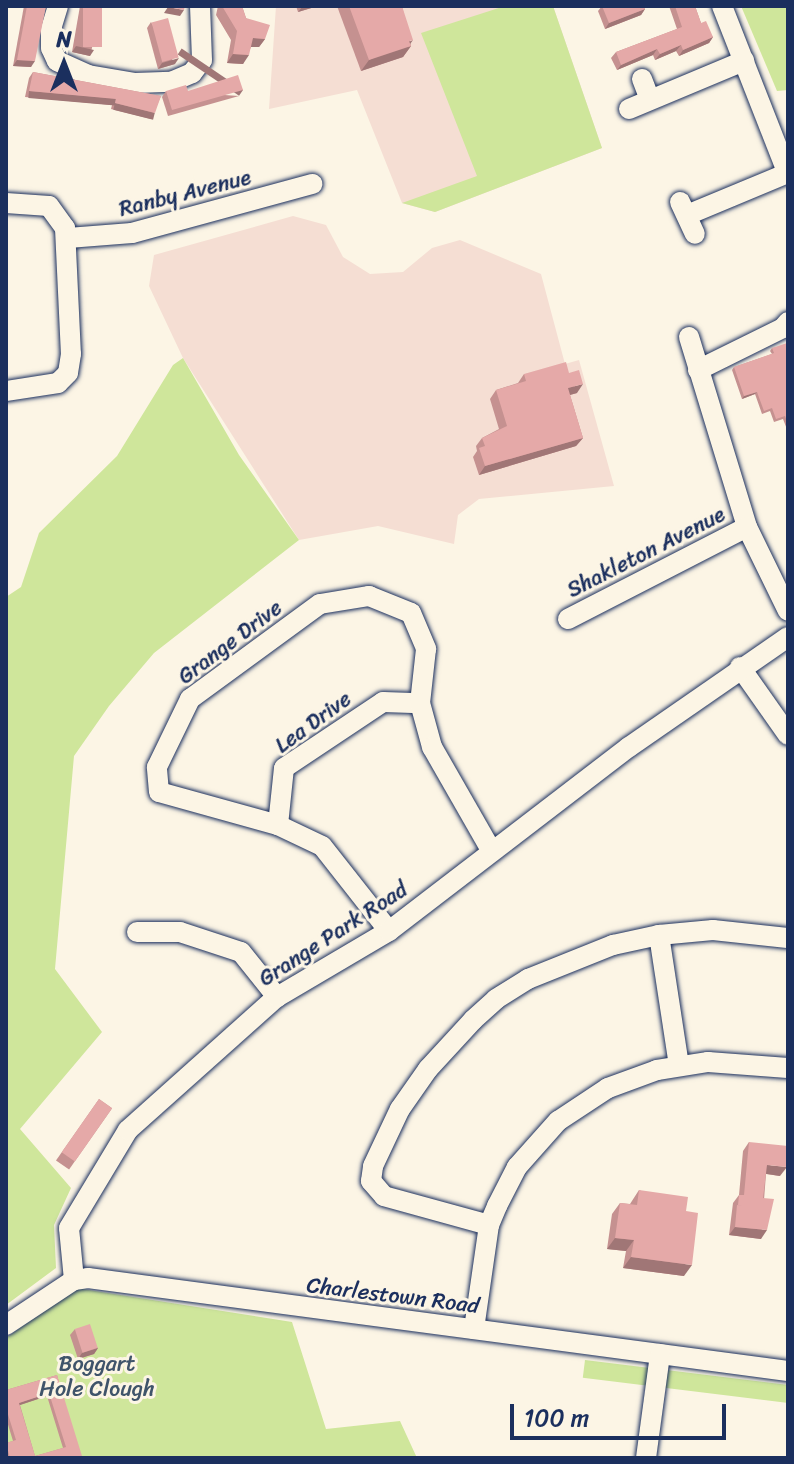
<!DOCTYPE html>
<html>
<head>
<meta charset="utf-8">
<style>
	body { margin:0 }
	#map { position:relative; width:794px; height:1464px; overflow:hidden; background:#fcf5e5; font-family:Sriracha,sans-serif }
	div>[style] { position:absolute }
	.built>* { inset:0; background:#f5ded3 }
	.green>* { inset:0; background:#cfe69b; transform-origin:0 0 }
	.roads { filter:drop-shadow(0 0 2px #1b2f5e) drop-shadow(0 0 2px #1b2f5e) }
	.minor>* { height:20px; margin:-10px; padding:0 10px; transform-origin:10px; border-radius:10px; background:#fcf5e5 }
	.wall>* { inset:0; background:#c59190; transform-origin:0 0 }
	.shaded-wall>* { inset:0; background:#a07676; transform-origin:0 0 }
	.building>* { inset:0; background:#e5a9a8; transform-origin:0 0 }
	span { translate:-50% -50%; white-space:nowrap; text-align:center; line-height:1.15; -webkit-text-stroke:6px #fcf5e5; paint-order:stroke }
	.street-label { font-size:22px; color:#1b2f5e }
	.park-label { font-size:22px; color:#3f546a }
	.frame { position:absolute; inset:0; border:8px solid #1b2f5e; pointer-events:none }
	.north { position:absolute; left:24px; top:24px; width:80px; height:80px; -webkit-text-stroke:6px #fcf5e5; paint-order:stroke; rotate:0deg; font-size:22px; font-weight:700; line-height:32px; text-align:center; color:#1b2f5e }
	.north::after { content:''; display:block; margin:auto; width:28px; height:36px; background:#1b2f5e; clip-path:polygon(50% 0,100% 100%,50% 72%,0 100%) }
	.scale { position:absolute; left:510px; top:1404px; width:216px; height:36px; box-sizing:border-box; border:4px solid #1b2f5e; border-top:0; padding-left:10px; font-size:24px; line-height:28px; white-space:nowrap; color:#1b2f5e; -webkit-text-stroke:6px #fcf5e5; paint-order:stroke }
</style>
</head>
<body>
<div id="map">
	<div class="built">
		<div style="clip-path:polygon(276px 6px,553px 6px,602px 148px,435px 212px,402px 203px,357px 90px,269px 109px)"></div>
		<div style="clip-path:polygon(293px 216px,326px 225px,343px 257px,370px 274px,403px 272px,432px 248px,460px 240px,541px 274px,565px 364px,579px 360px,614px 486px,479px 499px,458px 515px,454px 544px,378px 526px,299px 540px,183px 358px,149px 286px,154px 255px)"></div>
	</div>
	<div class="green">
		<div style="clip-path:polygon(505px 6px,553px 6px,602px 148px,435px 212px,402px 203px,477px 176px,421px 33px)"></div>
		<div style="clip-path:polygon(741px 6px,788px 6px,788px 90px,777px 91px)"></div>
		<div style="clip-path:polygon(183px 358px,239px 455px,299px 540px,154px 653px,109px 706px,74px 756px,55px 969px,102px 1032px,20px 1129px,71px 1188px,54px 1225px,56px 1268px,6px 1305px,6px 597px,21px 587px,39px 533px,117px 456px,173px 365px)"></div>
		<div style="clip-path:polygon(76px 1288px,292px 1322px,326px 1429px,400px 1421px,417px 1458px,6px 1458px,6px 1338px)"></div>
		<div style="left:585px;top:1360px;width:205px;height:18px;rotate:7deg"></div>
	</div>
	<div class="roads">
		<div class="minor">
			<div style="left:58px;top:6px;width:24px;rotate:107deg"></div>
			<div style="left:51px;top:29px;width:19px;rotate:90deg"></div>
			<div style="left:51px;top:48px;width:14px;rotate:65deg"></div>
			<div style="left:57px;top:61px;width:34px;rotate:24deg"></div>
			<div style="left:88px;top:75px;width:48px;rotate:9.7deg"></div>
			<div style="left:135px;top:83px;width:36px;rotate:-2deg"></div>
			<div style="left:171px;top:82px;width:23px;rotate:-23deg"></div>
			<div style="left:192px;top:73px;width:16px;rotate:-52deg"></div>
			<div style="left:202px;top:60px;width:54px;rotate:-92.1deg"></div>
			<div style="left:722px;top:6px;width:180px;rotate:68.6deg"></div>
			<div style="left:642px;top:79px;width:22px;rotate:69deg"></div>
			<div style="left:629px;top:109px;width:125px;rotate:-22.7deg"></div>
			<div style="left:680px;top:202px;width:35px;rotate:65deg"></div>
			<div style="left:6px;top:203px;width:43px;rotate:4deg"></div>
			<div style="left:49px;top:206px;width:27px;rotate:54deg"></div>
			<div style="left:65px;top:228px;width:126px;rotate:87.3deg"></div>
			<div style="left:71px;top:354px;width:19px;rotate:99deg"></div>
			<div style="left:68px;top:373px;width:14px;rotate:135deg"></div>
			<div style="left:58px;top:383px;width:53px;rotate:171.3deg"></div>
			<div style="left:687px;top:215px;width:109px;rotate:-22.6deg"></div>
			<div style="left:68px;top:238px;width:64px;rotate:-4.5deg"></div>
			<div style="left:132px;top:233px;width:187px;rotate:-15.2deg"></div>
			<div style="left:689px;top:337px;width:199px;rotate:73deg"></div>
			<div style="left:747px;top:527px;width:93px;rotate:64deg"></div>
			<div style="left:698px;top:370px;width:95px;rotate:-26.3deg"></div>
			<div style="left:783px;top:328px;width:8px;rotate:-50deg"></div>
			<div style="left:568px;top:619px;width:201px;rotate:-27.2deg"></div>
			<div style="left:740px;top:667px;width:83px;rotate:54.8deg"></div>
			<div style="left:278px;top:825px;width:57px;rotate:-84deg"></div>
			<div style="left:284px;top:768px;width:119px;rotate:-33.7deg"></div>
			<div style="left:383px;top:702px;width:37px;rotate:2deg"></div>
			<div style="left:389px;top:931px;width:108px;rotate:-128.2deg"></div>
			<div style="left:322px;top:846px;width:49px;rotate:-154.5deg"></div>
			<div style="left:278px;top:825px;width:123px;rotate:-164.5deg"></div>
			<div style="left:159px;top:792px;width:25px;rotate:-95deg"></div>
			<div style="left:157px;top:767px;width:76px;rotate:-64.1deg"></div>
			<div style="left:190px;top:699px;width:161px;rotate:-36.2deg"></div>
			<div style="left:320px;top:604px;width:50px;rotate:-9.3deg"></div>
			<div style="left:369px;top:596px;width:45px;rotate:22deg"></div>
			<div style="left:411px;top:613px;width:39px;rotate:67deg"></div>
			<div style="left:426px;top:649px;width:54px;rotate:96.3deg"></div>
			<div style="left:420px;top:703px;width:46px;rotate:74.7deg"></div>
			<div style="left:432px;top:747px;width:119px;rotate:60.2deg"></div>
			<div style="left:137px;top:932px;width:43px"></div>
			<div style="left:180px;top:932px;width:64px;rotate:18.2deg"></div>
			<div style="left:241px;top:952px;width:58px;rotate:51.3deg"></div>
			<div style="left:659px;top:935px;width:132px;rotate:81.3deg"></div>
			<div style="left:489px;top:1225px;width:109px;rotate:-164.6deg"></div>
			<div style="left:384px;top:1196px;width:20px;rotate:-131deg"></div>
			<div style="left:371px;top:1181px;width:15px;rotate:-82deg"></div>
			<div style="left:373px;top:1166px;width:63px;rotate:-64.7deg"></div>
			<div style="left:400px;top:1109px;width:49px;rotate:-55deg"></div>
			<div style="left:428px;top:1069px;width:67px;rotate:-47.4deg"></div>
			<div style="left:473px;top:1020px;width:31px;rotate:-42deg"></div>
			<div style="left:496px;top:999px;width:38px;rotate:-32deg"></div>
			<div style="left:528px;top:979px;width:92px;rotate:-21.8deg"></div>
			<div style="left:613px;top:945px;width:47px;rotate:-12.3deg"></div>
			<div style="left:659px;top:935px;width:54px;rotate:-5.3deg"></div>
			<div style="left:713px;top:930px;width:75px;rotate:6.1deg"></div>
			<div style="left:74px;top:1280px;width:52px;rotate:-95.5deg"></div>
			<div style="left:69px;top:1228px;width:114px;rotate:-59deg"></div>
			<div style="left:128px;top:1130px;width:200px;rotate:-41.8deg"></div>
			<div style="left:277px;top:997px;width:130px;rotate:-30.5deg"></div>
			<div style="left:389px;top:931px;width:302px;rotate:-37.5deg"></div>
			<div style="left:629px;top:747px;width:193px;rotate:-34.7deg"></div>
			<div style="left:6px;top:1325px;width:82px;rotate:-33.5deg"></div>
			<div style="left:74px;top:1280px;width:14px;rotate:-8deg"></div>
			<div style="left:88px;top:1278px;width:706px;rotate:7.57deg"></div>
			<div style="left:474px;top:1329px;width:105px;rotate:-81.8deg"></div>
			<div style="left:489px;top:1225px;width:21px;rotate:-67deg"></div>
			<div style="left:497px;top:1206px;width:44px;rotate:-62.9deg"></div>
			<div style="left:517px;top:1167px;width:62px;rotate:-48.3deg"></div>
			<div style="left:558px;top:1121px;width:60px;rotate:-33.4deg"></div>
			<div style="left:608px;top:1088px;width:52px;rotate:-20.2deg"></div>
			<div style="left:657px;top:1070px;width:52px;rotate:-8.9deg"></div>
			<div style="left:708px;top:1062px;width:80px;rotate:4.3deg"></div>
			<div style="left:646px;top:1458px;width:105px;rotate:-82.3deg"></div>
		</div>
	</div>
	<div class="wall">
		<div style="clip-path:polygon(24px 6px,46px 6px,31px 67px,13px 66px)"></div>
		<div style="clip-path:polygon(80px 6px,102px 6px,90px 56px,72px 52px)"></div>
		<div style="clip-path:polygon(218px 6px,242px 6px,246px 18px,265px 39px,259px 47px,251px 47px,243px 64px,227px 63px,231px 40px,216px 15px)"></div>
		<div style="clip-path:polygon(296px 6px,318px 6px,298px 12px)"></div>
		<div style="clip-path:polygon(337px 6px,402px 6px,411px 46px,403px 57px,361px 71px)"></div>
		<div style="clip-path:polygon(602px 6px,644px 6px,645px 9px,641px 15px,605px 29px,598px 11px)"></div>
		<div style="clip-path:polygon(669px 6px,695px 6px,701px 23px,713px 37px,709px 43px,679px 56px,676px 51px,655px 60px,653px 55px,617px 70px,611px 58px,616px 52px,677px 29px)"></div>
		<div style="clip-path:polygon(151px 22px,175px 64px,158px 69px,147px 28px)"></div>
		<div style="clip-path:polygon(33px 72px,161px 96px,151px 119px,111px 109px,112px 105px,25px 97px,29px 78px)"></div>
		<div style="clip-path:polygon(166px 91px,239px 96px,168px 116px,162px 97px)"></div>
		<div style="clip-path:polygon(788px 346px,788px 432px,783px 419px,774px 422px,770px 411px,762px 414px,755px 394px,742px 399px,732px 370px,734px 367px,772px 354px,770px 351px,772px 348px)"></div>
		<div style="clip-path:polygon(569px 373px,577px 393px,570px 395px,583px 438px,576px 446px,479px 475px,473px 457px,477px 451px,476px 446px,482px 438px,499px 429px,490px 399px,496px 390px,518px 383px,524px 374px)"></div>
		<div style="left:99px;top:1099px;width:16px;height:75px;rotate:35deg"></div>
		<div style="clip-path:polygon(749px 1142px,780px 1176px,766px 1174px,761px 1239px,729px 1235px,733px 1203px,739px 1195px,743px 1151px)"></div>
		<div style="clip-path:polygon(639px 1190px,686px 1211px,684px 1276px,623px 1268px,626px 1251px,607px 1249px,612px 1214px,620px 1203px,630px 1204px)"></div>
		<div style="clip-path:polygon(75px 1329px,98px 1348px,94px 1354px,78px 1359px,70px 1335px)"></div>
		<div style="clip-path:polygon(evenodd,57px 1375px,80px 1458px,7px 1458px,6px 1443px,13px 1441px,6px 1418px,6px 1390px,57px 1375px,47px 1396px,63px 1448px,35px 1456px,20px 1405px,47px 1396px)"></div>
	</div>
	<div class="shaded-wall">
		<div style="clip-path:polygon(303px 6px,318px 6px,298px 12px)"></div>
		<div style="clip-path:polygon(168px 7px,184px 10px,180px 16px,164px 13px)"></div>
		<div style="clip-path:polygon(645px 9px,641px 15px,605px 29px,609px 23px)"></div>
		<div style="clip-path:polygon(713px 37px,709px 43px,679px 56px,683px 50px)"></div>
		<div style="clip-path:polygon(253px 38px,265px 39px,259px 47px,247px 47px)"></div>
		<div style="clip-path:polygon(413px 40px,408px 47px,411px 46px,403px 57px,361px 71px,369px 60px)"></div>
		<div style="clip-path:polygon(681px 45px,676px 51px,655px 60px,660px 54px)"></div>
		<div style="clip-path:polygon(76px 46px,94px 50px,90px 56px,72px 52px)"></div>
		<div style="clip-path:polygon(657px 49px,653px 55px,617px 70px,621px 65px)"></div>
		<div style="clip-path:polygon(233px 54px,249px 55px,243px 64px,227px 63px)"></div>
		<div style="clip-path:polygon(179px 58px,175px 64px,158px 69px,162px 63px)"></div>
		<div style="clip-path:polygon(17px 60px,35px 61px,31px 67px,13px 66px)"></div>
		<div style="left:243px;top:90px;width:7px;height:74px;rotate:124deg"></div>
		<div style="left:29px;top:91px;width:87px;height:7px;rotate:5deg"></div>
		<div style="left:115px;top:103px;width:41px;height:7px;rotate:14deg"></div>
		<div style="clip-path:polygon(583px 384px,577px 393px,562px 397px,568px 388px)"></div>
		<div style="clip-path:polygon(757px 392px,755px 394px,742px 399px,744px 396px)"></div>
		<div style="clip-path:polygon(583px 438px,576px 446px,479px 475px,485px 466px)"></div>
		<div style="clip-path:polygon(767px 1165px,787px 1167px,780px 1176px,761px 1173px)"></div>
		<div style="clip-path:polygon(735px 1227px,767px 1230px,761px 1239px,729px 1235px)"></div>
		<div style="clip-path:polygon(615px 1238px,634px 1240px,626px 1251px,607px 1249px)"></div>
		<div style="clip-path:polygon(631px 1257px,692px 1265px,684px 1276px,623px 1268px)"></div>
		<div style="clip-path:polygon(98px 1348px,94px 1354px,78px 1359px,82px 1353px)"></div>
		<div style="clip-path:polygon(49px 1393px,47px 1396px,17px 1406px,19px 1403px)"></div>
	</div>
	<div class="building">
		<div style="clip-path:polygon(27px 6px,46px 6px,35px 61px,17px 60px)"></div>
		<div style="left:83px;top:6px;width:19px;height:41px"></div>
		<div style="clip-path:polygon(168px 6px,185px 6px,184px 10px,168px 7px)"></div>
		<div style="clip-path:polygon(222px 6px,242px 6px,246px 18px,270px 25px,265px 39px,253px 38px,249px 55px,233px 54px,237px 31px)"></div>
		<div style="clip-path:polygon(349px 6px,402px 6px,413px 40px,409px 41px,411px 46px,369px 60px)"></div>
		<div style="clip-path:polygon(602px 6px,644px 6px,645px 9px,609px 23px)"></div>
		<div style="clip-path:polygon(675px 6px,695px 6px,701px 23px,706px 21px,713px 37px,683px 50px,681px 45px,660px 54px,657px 49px,621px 65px,616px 52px,682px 27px)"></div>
		<div style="left:168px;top:18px;width:41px;height:17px;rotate:75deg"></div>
		<div style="clip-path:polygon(33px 72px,161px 96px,155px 113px,115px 103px,116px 99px,29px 91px)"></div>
		<div style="clip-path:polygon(238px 75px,243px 90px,172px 110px,166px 91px,186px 85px,188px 91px)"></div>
		<div style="clip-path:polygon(787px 343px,788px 346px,788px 424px,785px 416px,776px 419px,772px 408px,764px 411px,757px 392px,744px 396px,734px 367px,774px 353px,772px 348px)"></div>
		<div style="clip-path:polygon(566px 362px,569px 373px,579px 370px,583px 384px,568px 388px,583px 438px,485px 466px,479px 448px,485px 446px,482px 438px,507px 426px,496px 390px,526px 381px,524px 374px)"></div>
		<div style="left:99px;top:1099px;width:16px;height:65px;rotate:35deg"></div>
		<div style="clip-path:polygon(749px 1142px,788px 1146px,787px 1167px,767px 1165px,763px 1198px,774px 1199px,767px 1230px,735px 1227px,737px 1205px,743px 1206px,738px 1205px,739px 1195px,744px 1195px)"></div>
		<div style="clip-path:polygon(639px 1190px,688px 1197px,686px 1211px,698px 1213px,692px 1265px,631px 1257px,634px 1240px,615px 1238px,620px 1203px,637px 1205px)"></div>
		<div style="left:90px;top:1324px;width:25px;height:16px;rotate:72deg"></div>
		<div style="clip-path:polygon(evenodd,57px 1375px,82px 1456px,75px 1458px,10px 1458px,6px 1443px,16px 1440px,6px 1408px,6px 1390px,57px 1375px,49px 1393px,66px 1447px,35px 1456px,19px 1403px,49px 1393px)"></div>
	</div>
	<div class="street-label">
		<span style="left:185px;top:193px;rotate:-14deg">Ranby Avenue</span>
		<span style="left:646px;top:552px;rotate:-27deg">Shakleton Avenue</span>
		<span style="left:230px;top:642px;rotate:-37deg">Grange Drive</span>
		<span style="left:313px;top:722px;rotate:-36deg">Lea Drive</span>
		<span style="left:333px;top:934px;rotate:-33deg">Grange Park Road</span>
		<span style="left:393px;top:1295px;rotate:7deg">Charlestown Road</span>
	</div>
	<div class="park-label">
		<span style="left:97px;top:1376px">Boggart<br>Hole Clough</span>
	</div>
	<div class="frame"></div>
	<div class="north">N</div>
	<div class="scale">100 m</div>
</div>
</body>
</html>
